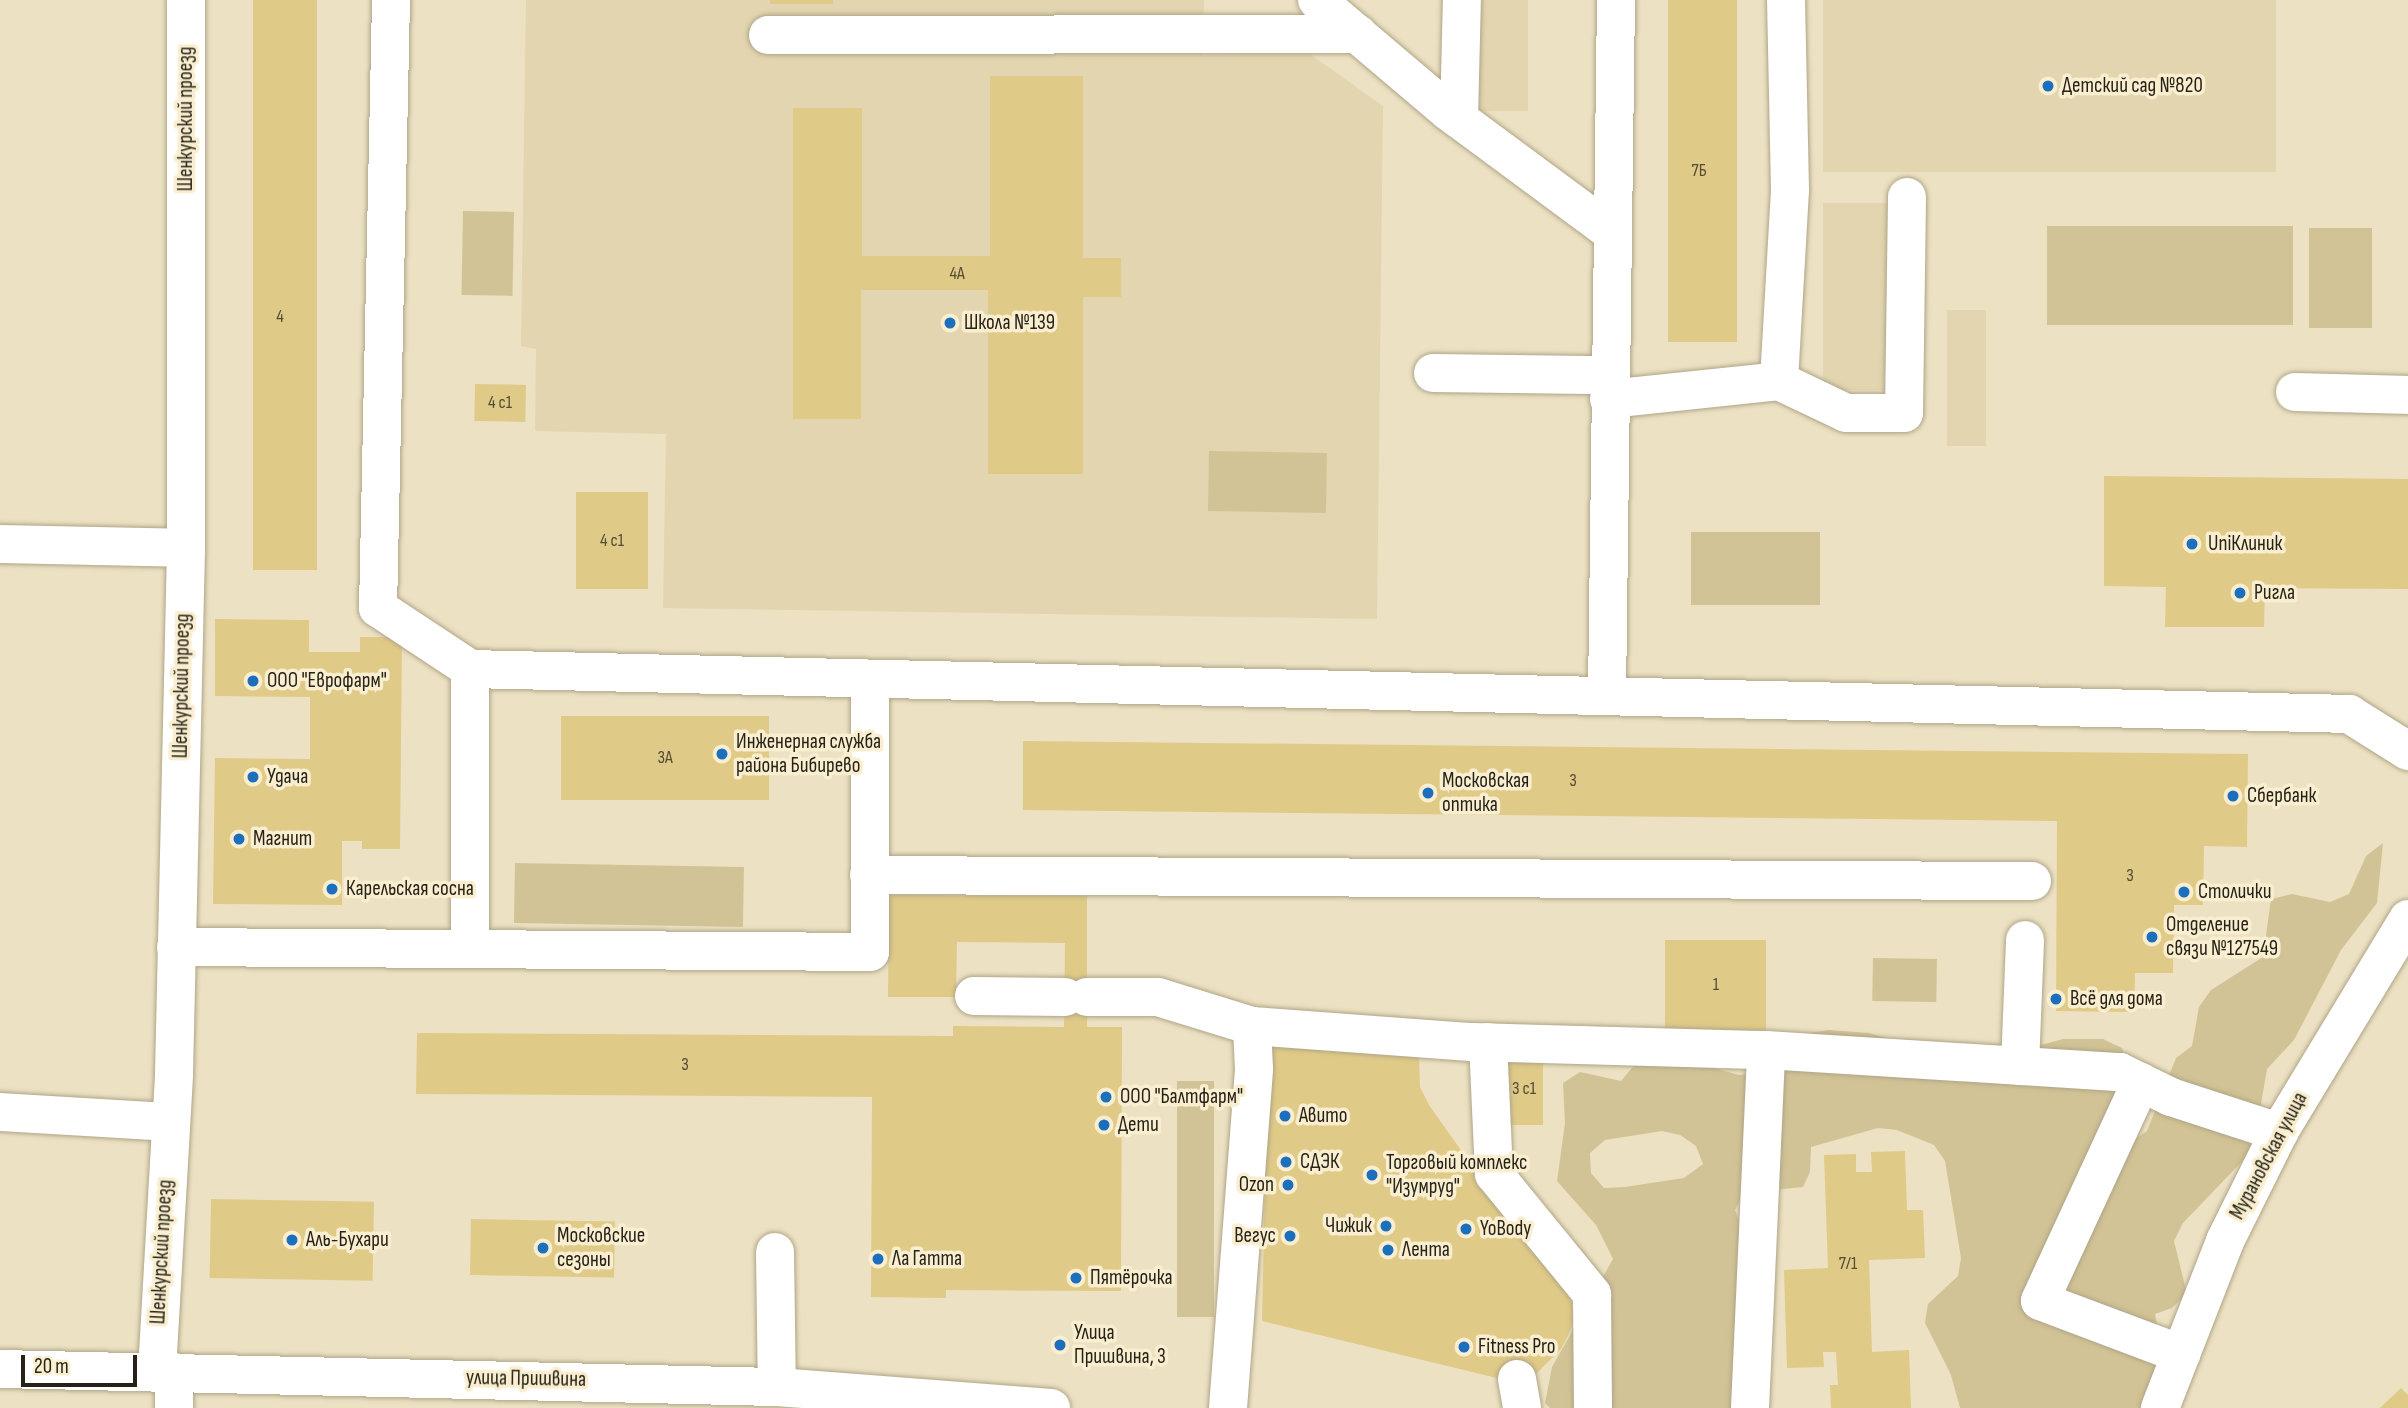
<!DOCTYPE html>
<html>
<head>
<meta charset="utf-8">
<style>
	body { margin:0 }
	#map { position:relative; width:2408px; height:1408px; overflow:hidden; background:#ece1c2; font-family:"Sofia Sans Condensed",sans-serif }
	div>[style] { position:absolute }
	.built>* { inset:0; background:#e2d5af; transform-origin:0 0 }
	.green>* { inset:0; background:#d2c396; transform-origin:0 0 }
	.building>* { inset:0; background:#e0ca87; transform-origin:0 0 }
	.roads { filter:drop-shadow(0 0 2px #afa587) drop-shadow(0 0 2px #afa587) }
	.minor>* { height:38px; margin:-19px; padding:0 19px; transform-origin:19px; border-radius:19px; background:#fff }
	.dots>* { width:19px; height:19px; translate:-50% -50%; box-sizing:border-box; border:4px solid #f9eecf; border-radius:50% }
	span { translate:-50% -50%; white-space:nowrap; text-align:center; line-height:1.15; -webkit-text-stroke:7px #f9eecf; paint-order:stroke }
	.number-label { font-size:18px; color:#544c33 }
	.number-label span { -webkit-text-stroke-width:0 }
	.poi-label { font-size:21px; color:#262217 }
	.left { translate:0 -50%; text-align:left }
	.right { translate:-100% -50%; text-align:right }
	.street-label { font-size:21px; color:#262217 }
	.scale { position:absolute; left:21px; top:1355px; width:116px; height:32px; box-sizing:border-box; border:4px solid #262217; border-top:0; padding-left:9px; font-size:21px; line-height:24px; white-space:nowrap; color:#262217; -webkit-text-stroke:5px #f9eecf; paint-order:stroke }
</style>
</head>
<body>
<div id="map">
	<div class="built">
		<div style="clip-path:polygon(526px 0,1204px 0,1202px 55px,1310px 54px,1383px 106px,1377px 619px,663px 608px,666px 434px,535px 431px,536px 349px,521px 346px)"></div>
		<div style="left:1472px;top:0;width:56px;height:111px"></div>
		<div style="left:1823px;top:0;width:453px;height:172px"></div>
		<div style="left:1823px;top:203px;width:67px;height:187px"></div>
		<div style="left:1947px;top:310px;width:39px;height:136px"></div>
	</div>
	<div class="green">
		<div style="left:463px;top:211px;width:51px;height:84px;rotate:1deg"></div>
		<div style="left:2047px;top:226px;width:246px;height:99px"></div>
		<div style="left:2309px;top:228px;width:63px;height:100px"></div>
		<div style="left:1209px;top:451px;width:118px;height:60px;rotate:1deg"></div>
		<div style="left:1691px;top:532px;width:129px;height:73px"></div>
		<div style="clip-path:polygon(evenodd,2383px 843px,2377px 903px,2341px 950px,2294px 1040px,2267px 1069px,2253px 1150px,2183px 1223px,2174px 1241px,2187px 1294px,2172px 1308px,2155px 1314px,2159px 1335px,2156px 1375px,2140px 1408px,1960px 1408px,1951px 1375px,1925px 1323px,1928px 1304px,1958px 1276px,1961px 1258px,1945px 1161px,1934px 1145px,1897px 1130px,1878px 1128px,1811px 1147px,1810px 1172px,1803px 1187px,1744px 1193px,1735px 1210px,1742px 1229px,1745px 1408px,1550px 1408px,1545px 1403px,1552px 1367px,1613px 1259px,1596px 1225px,1557px 1181px,1565px 1123px,1563px 1083px,1580px 1072px,1621px 1081px,1647px 1050px,1739px 1075px,1761px 1072px,1809px 1033px,1829px 1030px,1869px 1033px,1902px 1042px,2023px 1050px,2063px 1039px,2103px 1039px,2122px 1048px,2129px 1067px,2099px 1142px,2077px 1171px,2096px 1165px,2147px 1131px,2176px 1058px,2192px 1046px,2199px 1007px,2211px 990px,2263px 957px,2271px 899px,2292px 894px,2330px 902px,2349px 894px,2366px 856px,2383px 843px,1662px 1131px,1680px 1135px,1696px 1146px,1703px 1164px,1684px 1178px,1625px 1187px,1604px 1188px,1591px 1173px,1590px 1153px,1605px 1140px,1662px 1131px)"></div>
		<div style="left:515px;top:863px;width:229px;height:60px;rotate:1deg"></div>
		<div style="left:1873px;top:958px;width:64px;height:43px;rotate:1deg"></div>
		<div style="left:1177px;top:1081px;width:37px;height:236px"></div>
	</div>
	<div class="building">
		<div style="left:253px;top:0;width:64px;height:570px"></div>
		<div style="left:770px;top:0;width:63px;height:4px"></div>
		<div style="left:1668px;top:0;width:69px;height:342px"></div>
		<div style="clip-path:polygon(990px 76px,1083px 76px,1083px 258px,1121px 258px,1121px 297px,1083px 297px,1083px 474px,988px 474px,988px 290px,861px 290px,861px 419px,793px 419px,793px 108px,862px 108px,862px 256px,990px 256px)"></div>
		<div style="left:475px;top:384px;width:51px;height:37px;rotate:1deg"></div>
		<div style="clip-path:polygon(2104px 476px,2408px 479px,2408px 589px,2265px 588px,2264px 627px,2165px 627px,2166px 587px,2104px 586px)"></div>
		<div style="left:576px;top:492px;width:72px;height:97px"></div>
		<div style="clip-path:polygon(215px 619px,309px 620px,309px 652px,360px 652px,360px 637px,402px 637px,400px 849px,362px 849px,362px 841px,342px 841px,342px 905px,213px 904px,215px 758px,310px 759px,310px 697px,215px 696px)"></div>
		<div style="left:769px;top:716px;width:84px;height:208px;rotate:90deg"></div>
		<div style="clip-path:polygon(1023px 741px,2248px 754px,2247px 847px,2204px 846px,2203px 905px,2174px 905px,2173px 973px,2135px 973px,2134px 1012px,2056px 1011px,2057px 821px,1023px 810px)"></div>
		<div style="clip-path:polygon(889px 895px,1087px 896px,1087px 1027px,1122px 1027px,1121px 1291px,946px 1290px,946px 1298px,871px 1297px,872px 1097px,416px 1094px,417px 1033px,953px 1036px,953px 1026px,1064px 1027px,1065px 943px,957px 942px,956px 997px,888px 997px)"></div>
		<div style="left:1665px;top:940px;width:101px;height:90px"></div>
		<div style="clip-path:polygon(1268px 1045px,1419px 1057px,1420px 1087px,1429px 1105px,1528px 1245px,1571px 1288px,1573px 1321px,1569px 1334px,1561px 1349px,1531px 1379px,1501px 1379px,1262px 1321px)"></div>
		<div style="left:1504px;top:1052px;width:39px;height:73px"></div>
		<div style="clip-path:polygon(1905px 1151px,1907px 1210px,1923px 1210px,1925px 1258px,1869px 1260px,1872px 1352px,1909px 1350px,1911px 1408px,1831px 1408px,1830px 1385px,1838px 1385px,1836px 1352px,1823px 1352px,1824px 1367px,1787px 1368px,1784px 1270px,1828px 1268px,1824px 1155px,1856px 1154px,1856px 1172px,1872px 1172px,1871px 1152px)"></div>
		<div style="left:211px;top:1199px;width:163px;height:79px;rotate:1deg"></div>
		<div style="left:471px;top:1219px;width:144px;height:56px;rotate:1deg"></div>
		<div style="clip-path:polygon(2401px 1388px,2408px 1395px,2408px 1408px,2380px 1408px)"></div>
	</div>
	<div class="roads">
		<div class="minor">
			<div style="left:391px;top:0;width:608px;rotate:91.22deg"></div>
			<div style="left:378px;top:608px;width:110px;rotate:33.5deg"></div>
			<div style="left:470px;top:669px;width:1880px;rotate:1.37deg"></div>
			<div style="left:2349px;top:714px;width:70px;rotate:32.1deg"></div>
			<div style="left:1317px;top:0;width:172px;rotate:40.3deg"></div>
			<div style="left:1448px;top:111px;width:202px;rotate:36.5deg"></div>
			<div style="left:768px;top:35px;width:590px;rotate:-0.1deg"></div>
			<div style="left:1459px;top:119px;width:119px;rotate:-88.6deg"></div>
			<div style="left:1433px;top:373px;width:176px;rotate:0.7deg"></div>
			<div style="left:1779px;top:381px;width:74px;rotate:25.5deg"></div>
			<div style="left:1846px;top:413px;width:58px"></div>
			<div style="left:1904px;top:413px;width:216px;rotate:-89.2deg"></div>
			<div style="left:2295px;top:392px;width:113px;rotate:1.5deg"></div>
			<div style="left:1609px;top:399px;width:171px;rotate:-6deg"></div>
			<div style="left:1779px;top:381px;width:191px;rotate:-86.7deg"></div>
			<div style="left:1790px;top:190px;width:190px;rotate:-91.2deg"></div>
			<div style="left:0;top:544px;width:186px;rotate:1.2deg"></div>
			<div style="left:470px;top:669px;width:278px;rotate:90deg"></div>
			<div style="left:1607px;top:695px;width:695px;rotate:-89.26deg"></div>
			<div style="left:869px;top:875px;width:1163px;rotate:0.3deg"></div>
			<div style="left:176px;top:947px;width:694px;rotate:0.41deg"></div>
			<div style="left:870px;top:952px;width:273px;rotate:-90deg"></div>
			<div style="left:974px;top:996px;width:91px;rotate:0.6deg"></div>
			<div style="left:1087px;top:997px;width:71px"></div>
			<div style="left:1158px;top:997px;width:98px;rotate:17.1deg"></div>
			<div style="left:1252px;top:1026px;width:221px;rotate:4.2deg"></div>
			<div style="left:1472px;top:1042px;width:294px;rotate:1.6deg"></div>
			<div style="left:1766px;top:1050px;width:355px;rotate:3.6deg"></div>
			<div style="left:2120px;top:1072px;width:57px;rotate:26.1deg"></div>
			<div style="left:2171px;top:1097px;width:114px;rotate:18deg"></div>
			<div style="left:1488px;top:1042px;width:132px;rotate:87.4deg"></div>
			<div style="left:1494px;top:1174px;width:155px;rotate:50.8deg"></div>
			<div style="left:1592px;top:1294px;width:114px;rotate:89.5deg"></div>
			<div style="left:2020px;top:1066px;width:126px;rotate:-87.7deg"></div>
			<div style="left:2141px;top:1082px;width:241px;rotate:114.8deg"></div>
			<div style="left:2040px;top:1301px;width:151px;rotate:20.6deg"></div>
			<div style="left:0;top:1112px;width:169px;rotate:3.4deg"></div>
			<div style="left:775px;top:1252px;width:135px;rotate:89.2deg"></div>
			<div style="left:0;top:1369px;width:777px;rotate:1.33deg"></div>
			<div style="left:777px;top:1387px;width:275px;rotate:4.4deg"></div>
			<div style="left:157px;top:1371px;width:297px;rotate:-86.7deg"></div>
			<div style="left:174px;top:1074px;width:526px;rotate:-88.69deg"></div>
			<div style="left:186px;top:548px;width:548px;rotate:-90deg"></div>
			<div style="left:174px;top:1372px;width:36px;rotate:90deg"></div>
			<div style="left:1517px;top:1379px;width:29px;rotate:80deg"></div>
			<div style="left:1228px;top:1408px;width:340px;rotate:-85.6deg"></div>
			<div style="left:1254px;top:1069px;width:43px;rotate:-92.7deg"></div>
			<div style="left:1750px;top:1408px;width:358px;rotate:-87.4deg"></div>
			<div style="left:2160px;top:1408px;width:179px;rotate:-68.7deg"></div>
			<div style="left:2225px;top:1241px;width:122px;rotate:-63.6deg"></div>
			<div style="left:2279px;top:1132px;width:249px;rotate:-58.8deg"></div>
		</div>
	</div>
	<div class="dots">
		<div style="left:2048px;top:86px;background:#1c6fbd"></div>
		<div style="left:950px;top:323px;background:#1c6fbd"></div>
		<div style="left:2192px;top:544px;background:#1c6fbd"></div>
		<div style="left:2240px;top:593px;background:#1c6fbd"></div>
		<div style="left:253px;top:681px;background:#1c6fbd"></div>
		<div style="left:722px;top:754px;background:#1c6fbd"></div>
		<div style="left:253px;top:777px;background:#1c6fbd"></div>
		<div style="left:1428px;top:793px;background:#1c6fbd"></div>
		<div style="left:2233px;top:796px;background:#1c6fbd"></div>
		<div style="left:239px;top:839px;background:#1c6fbd"></div>
		<div style="left:332px;top:889px;background:#1c6fbd"></div>
		<div style="left:2184px;top:892px;background:#1c6fbd"></div>
		<div style="left:2152px;top:937px;background:#1c6fbd"></div>
		<div style="left:2056px;top:999px;background:#1c6fbd"></div>
		<div style="left:1106px;top:1097px;background:#1c6fbd"></div>
		<div style="left:1285px;top:1116px;background:#1c6fbd"></div>
		<div style="left:1104px;top:1125px;background:#1c6fbd"></div>
		<div style="left:1286px;top:1162px;background:#1c6fbd"></div>
		<div style="left:1372px;top:1175px;background:#1c6fbd"></div>
		<div style="left:1288px;top:1185px;background:#1c6fbd"></div>
		<div style="left:1386px;top:1226px;background:#1c6fbd"></div>
		<div style="left:1466px;top:1229px;background:#1c6fbd"></div>
		<div style="left:1290px;top:1236px;background:#1c6fbd"></div>
		<div style="left:292px;top:1240px;background:#1c6fbd"></div>
		<div style="left:543px;top:1248px;background:#1c6fbd"></div>
		<div style="left:1388px;top:1250px;background:#1c6fbd"></div>
		<div style="left:878px;top:1259px;background:#1c6fbd"></div>
		<div style="left:1076px;top:1278px;background:#1c6fbd"></div>
		<div style="left:1060px;top:1345px;background:#1c6fbd"></div>
		<div style="left:1464px;top:1347px;background:#1c6fbd"></div>
	</div>
	<div class="number-label">
		<span style="left:1699px;top:171px">7Б</span>
		<span style="left:957px;top:274px">4А</span>
		<span style="left:280px;top:317px">4</span>
		<span style="left:500px;top:403px">4 с1</span>
		<span style="left:612px;top:541px">4 с1</span>
		<span style="left:665px;top:758px">3А</span>
		<span style="left:1573px;top:781px">3</span>
		<span style="left:2130px;top:876px">3</span>
		<span style="left:1716px;top:985px">1</span>
		<span style="left:685px;top:1065px">3</span>
		<span style="left:1524px;top:1089px">3 с1</span>
		<span style="left:1848px;top:1264px">7/1</span>
	</div>
	<div class="poi-label">
		<span class="left" style="left:2062px;top:86px">Детский сад №820</span>
		<span class="left" style="left:964px;top:323px">Школа №139</span>
		<span class="left" style="left:2208px;top:544px">UniКлиник</span>
		<span class="left" style="left:2254px;top:593px">Ригла</span>
		<span class="left" style="left:267px;top:681px">ООО "Еврофарм"</span>
		<span class="left" style="left:736px;top:754px">Инженерная служба<br>района Бибирево</span>
		<span class="left" style="left:267px;top:777px">Удача</span>
		<span class="left" style="left:1442px;top:793px">Московская<br>оптика</span>
		<span class="left" style="left:2247px;top:796px">Сбербанк</span>
		<span class="left" style="left:253px;top:839px">Магнит</span>
		<span class="left" style="left:346px;top:889px">Карельская сосна</span>
		<span class="left" style="left:2198px;top:892px">Столички</span>
		<span class="left" style="left:2166px;top:937px">Отделение<br>связи №127549</span>
		<span class="left" style="left:2070px;top:999px">Всё для дома</span>
		<span class="left" style="left:1120px;top:1097px">ООО "Балтфарм"</span>
		<span class="left" style="left:1299px;top:1116px">Авито</span>
		<span class="left" style="left:1118px;top:1125px">Дети</span>
		<span class="left" style="left:1300px;top:1162px">СДЭК</span>
		<span class="left" style="left:1386px;top:1175px">Торговый комплекс<br>"Изумруд"</span>
		<span class="right" style="left:1274px;top:1185px">Ozon</span>
		<span class="right" style="left:1372px;top:1226px">Чижик</span>
		<span class="left" style="left:1480px;top:1229px">YoBody</span>
		<span class="left" style="left:557px;top:1248px">Московские<br>сезоны</span>
		<span class="right" style="left:1276px;top:1236px">Вегус</span>
		<span class="left" style="left:306px;top:1240px">Аль-Бухари</span>
		<span class="left" style="left:1402px;top:1250px">Лента</span>
		<span class="left" style="left:892px;top:1259px">Ла Гатта</span>
		<span class="left" style="left:1090px;top:1278px">Пятёрочка</span>
		<span class="left" style="left:1074px;top:1345px">Улица<br>Пришвина, 3</span>
		<span class="left" style="left:1478px;top:1347px">Fitness Pro</span>
	</div>
	<div class="street-label">
		<span style="left:186px;top:119px;rotate:-90deg">Шенкурский проезд</span>
		<span style="left:182px;top:686px;rotate:-89deg">Шенкурский проезд</span>
		<span style="left:2269px;top:1156px;rotate:-62deg">Мурановская улица</span>
		<span style="left:162px;top:1252px;rotate:-87deg">Шенкурский проезд</span>
		<span style="left:526px;top:1379px;rotate:1deg">улица Пришвина</span>
	</div>
	<div class="scale">20 m</div>
</div>
</body>
</html>
